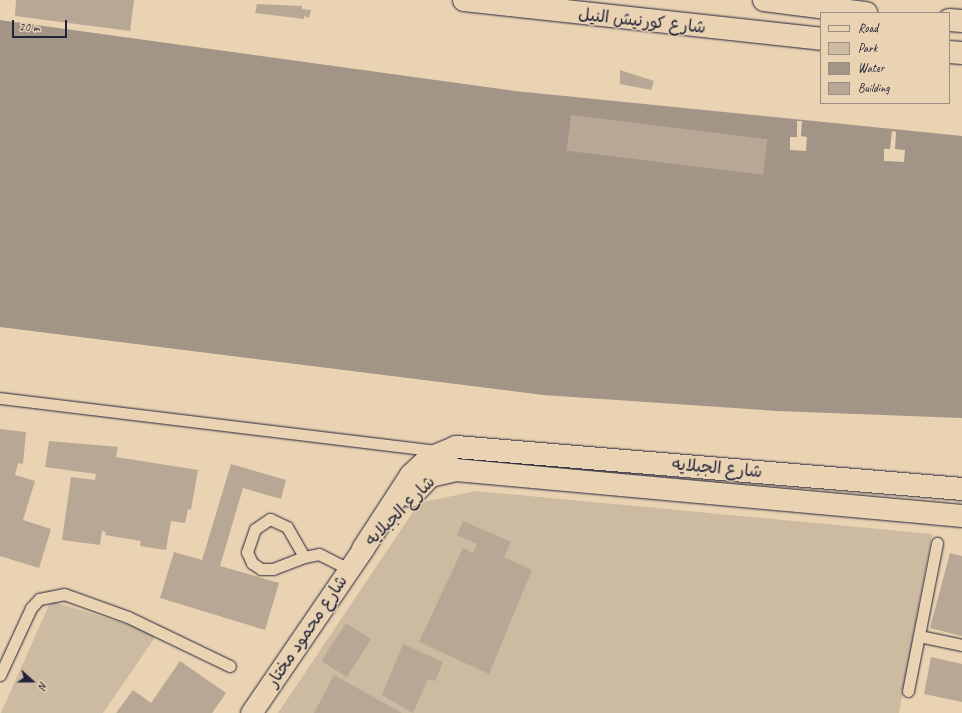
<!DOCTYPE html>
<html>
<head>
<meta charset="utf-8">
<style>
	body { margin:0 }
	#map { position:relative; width:962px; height:713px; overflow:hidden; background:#e9d3b2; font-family:Caveat,"Playpen Sans Arabic",sans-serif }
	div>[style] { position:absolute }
	.green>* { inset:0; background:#ccbaa1 }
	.water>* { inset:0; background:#a29487 }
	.pier>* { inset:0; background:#e9d3b2 }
	.building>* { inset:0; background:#b7a794; transform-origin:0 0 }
	.roads { filter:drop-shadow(0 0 1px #22223b) drop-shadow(0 0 1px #22223b) }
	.service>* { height:11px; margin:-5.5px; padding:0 5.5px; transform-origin:5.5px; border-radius:5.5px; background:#e9d3b2 }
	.minor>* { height:21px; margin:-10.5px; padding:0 10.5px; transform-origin:10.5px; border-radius:10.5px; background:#e9d3b2 }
	.tertiary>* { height:22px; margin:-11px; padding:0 11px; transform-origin:11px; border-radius:11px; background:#e9d3b2 }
	.primary>* { height:22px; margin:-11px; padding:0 11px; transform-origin:11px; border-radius:11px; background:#e9d3b2 }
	span { translate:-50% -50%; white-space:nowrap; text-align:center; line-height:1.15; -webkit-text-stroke:3px #e9d3b2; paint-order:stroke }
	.street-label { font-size:17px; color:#22223b }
	.legend { position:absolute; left:820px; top:12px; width:130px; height:92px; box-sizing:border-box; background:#e9d3b2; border:1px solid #998c82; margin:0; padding:5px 7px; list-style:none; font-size:12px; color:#22223b }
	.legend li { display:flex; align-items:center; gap:8px; height:20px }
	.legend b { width:20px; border:1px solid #998c82 }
	.north { position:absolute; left:12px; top:661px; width:40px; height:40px; -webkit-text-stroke:3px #e9d3b2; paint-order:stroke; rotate:111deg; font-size:11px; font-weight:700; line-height:16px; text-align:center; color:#22223b }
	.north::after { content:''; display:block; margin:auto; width:14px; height:18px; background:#22223b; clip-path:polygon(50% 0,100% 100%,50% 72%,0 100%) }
	.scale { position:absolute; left:12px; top:20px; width:55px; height:18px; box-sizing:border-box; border:2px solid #22223b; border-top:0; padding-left:5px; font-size:12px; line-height:14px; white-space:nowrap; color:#22223b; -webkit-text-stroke:3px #e9d3b2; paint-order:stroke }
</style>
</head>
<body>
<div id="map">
	<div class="green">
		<div style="clip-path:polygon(476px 491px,932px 534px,899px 713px,278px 713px,419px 503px)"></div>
		<div style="clip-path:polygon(54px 602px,152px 632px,156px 636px,103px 713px,1px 713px,49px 605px)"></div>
	</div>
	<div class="water">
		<div style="clip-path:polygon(0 20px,515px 91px,962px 136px,962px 418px,777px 411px,543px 395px,0 327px)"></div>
	</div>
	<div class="pier">
		<div style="clip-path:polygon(797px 121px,802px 121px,801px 136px,807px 137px,806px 151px,790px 150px,790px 137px,797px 137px)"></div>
		<div style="clip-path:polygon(892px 131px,896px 132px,895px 149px,905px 150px,904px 162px,884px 161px,884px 149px,890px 149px)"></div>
	</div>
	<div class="building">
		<div style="clip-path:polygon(16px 0,134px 0,130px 31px,15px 16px)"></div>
		<div style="clip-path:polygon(257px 4px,302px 6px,302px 9px,311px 10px,309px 18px,304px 16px,304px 19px,255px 13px)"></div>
		<div style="clip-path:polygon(620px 70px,654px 81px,651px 90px,620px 84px)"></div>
		<div style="left:571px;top:115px;width:198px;height:36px;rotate:7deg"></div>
		<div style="clip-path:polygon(0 429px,26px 432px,23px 464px,18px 463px,15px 475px,35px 481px,23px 520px,51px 529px,39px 568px,0 556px)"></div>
		<div style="clip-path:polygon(49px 441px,118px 447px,116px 457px,198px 470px,191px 510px,188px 509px,185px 523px,171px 521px,166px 550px,140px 546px,141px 541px,105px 535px,106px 532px,102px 531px,100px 545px,62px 540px,71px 477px,95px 480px,96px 474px,45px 467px)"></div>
		<div style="clip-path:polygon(231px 464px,286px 480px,281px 499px,243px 488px,220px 566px,279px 583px,265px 630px,160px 598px,174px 552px,202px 560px)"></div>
		<div style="clip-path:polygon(463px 521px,511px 542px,504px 557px,532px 570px,489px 674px,419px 642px,463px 548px,473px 553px,477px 544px,457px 535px)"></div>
		<div style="clip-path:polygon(950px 553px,962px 556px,962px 636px,930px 628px)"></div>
		<div style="left:346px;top:623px;width:30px;height:45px;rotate:33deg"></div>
		<div style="clip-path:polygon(403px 644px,443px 662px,435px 681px,428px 679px,413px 713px,382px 695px)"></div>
		<div style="clip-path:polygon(931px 657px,962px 664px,962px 702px,924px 694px)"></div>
		<div style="clip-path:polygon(180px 661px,226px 693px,212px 713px,116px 713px,133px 690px,151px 703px)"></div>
		<div style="clip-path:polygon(334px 675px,402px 713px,314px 713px)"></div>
	</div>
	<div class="roads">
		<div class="service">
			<div style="left:0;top:398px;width:443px;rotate:6.9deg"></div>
			<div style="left:304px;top:557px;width:33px;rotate:159deg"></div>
			<div style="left:273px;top:569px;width:12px;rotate:180deg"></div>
			<div style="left:261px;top:569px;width:11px;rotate:-146deg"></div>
			<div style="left:252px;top:563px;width:12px;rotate:-114deg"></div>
			<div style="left:247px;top:552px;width:24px;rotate:-71deg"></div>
			<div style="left:255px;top:529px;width:18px;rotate:-34deg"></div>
			<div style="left:270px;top:519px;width:19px;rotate:25deg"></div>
			<div style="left:287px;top:527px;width:34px;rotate:60deg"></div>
			<div style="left:304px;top:557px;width:15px;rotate:-11deg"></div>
			<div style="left:319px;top:554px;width:34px;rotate:27deg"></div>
			<div style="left:919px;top:636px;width:44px;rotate:11.8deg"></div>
			<div style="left:0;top:675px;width:74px;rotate:-65.2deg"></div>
			<div style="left:31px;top:608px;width:12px;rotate:-48deg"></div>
			<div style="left:39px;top:599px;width:25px;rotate:-11deg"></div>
			<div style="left:64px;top:594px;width:68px;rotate:19.8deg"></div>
			<div style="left:128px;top:617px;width:113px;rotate:25.7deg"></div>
			<div style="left:908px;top:691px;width:151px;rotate:-78.9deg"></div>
		</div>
		<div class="minor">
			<div style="left:251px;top:713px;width:199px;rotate:-55.7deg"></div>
		</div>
		<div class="tertiary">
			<div style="left:411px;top:496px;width:28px;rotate:-46deg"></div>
			<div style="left:430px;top:476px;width:27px;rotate:-13deg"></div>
			<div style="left:456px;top:470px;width:508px;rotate:5.19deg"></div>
			<div style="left:363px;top:549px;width:88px;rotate:-57deg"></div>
			<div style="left:411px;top:475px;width:23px;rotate:-43deg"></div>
			<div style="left:428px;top:459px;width:30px;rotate:-23deg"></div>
			<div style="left:456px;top:447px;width:508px;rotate:4.74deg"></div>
		</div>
		<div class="primary">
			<div style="left:464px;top:0;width:359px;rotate:6.2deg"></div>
			<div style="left:764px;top:0;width:103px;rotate:7.3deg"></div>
			<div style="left:949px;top:20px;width:13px;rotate:4deg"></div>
			<div style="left:949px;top:52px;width:13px;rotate:4deg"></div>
		</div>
	</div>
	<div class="street-label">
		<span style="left:642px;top:21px;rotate:6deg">شارع كورنيش النيل</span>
		<span style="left:717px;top:468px;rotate:5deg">شارع الجبلايه</span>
		<span style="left:400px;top:511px;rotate:-45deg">شارع الجبلايه</span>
		<span style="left:307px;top:631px;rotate:-56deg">شارع محمود مختار</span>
	</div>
	<ul class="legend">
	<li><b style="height:5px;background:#e9d3b2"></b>Road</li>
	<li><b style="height:11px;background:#ccbaa1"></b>Park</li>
	<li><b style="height:11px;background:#a29487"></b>Water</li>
	<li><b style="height:11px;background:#b7a794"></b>Building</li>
	</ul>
	<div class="north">N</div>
	<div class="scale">20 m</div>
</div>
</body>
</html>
